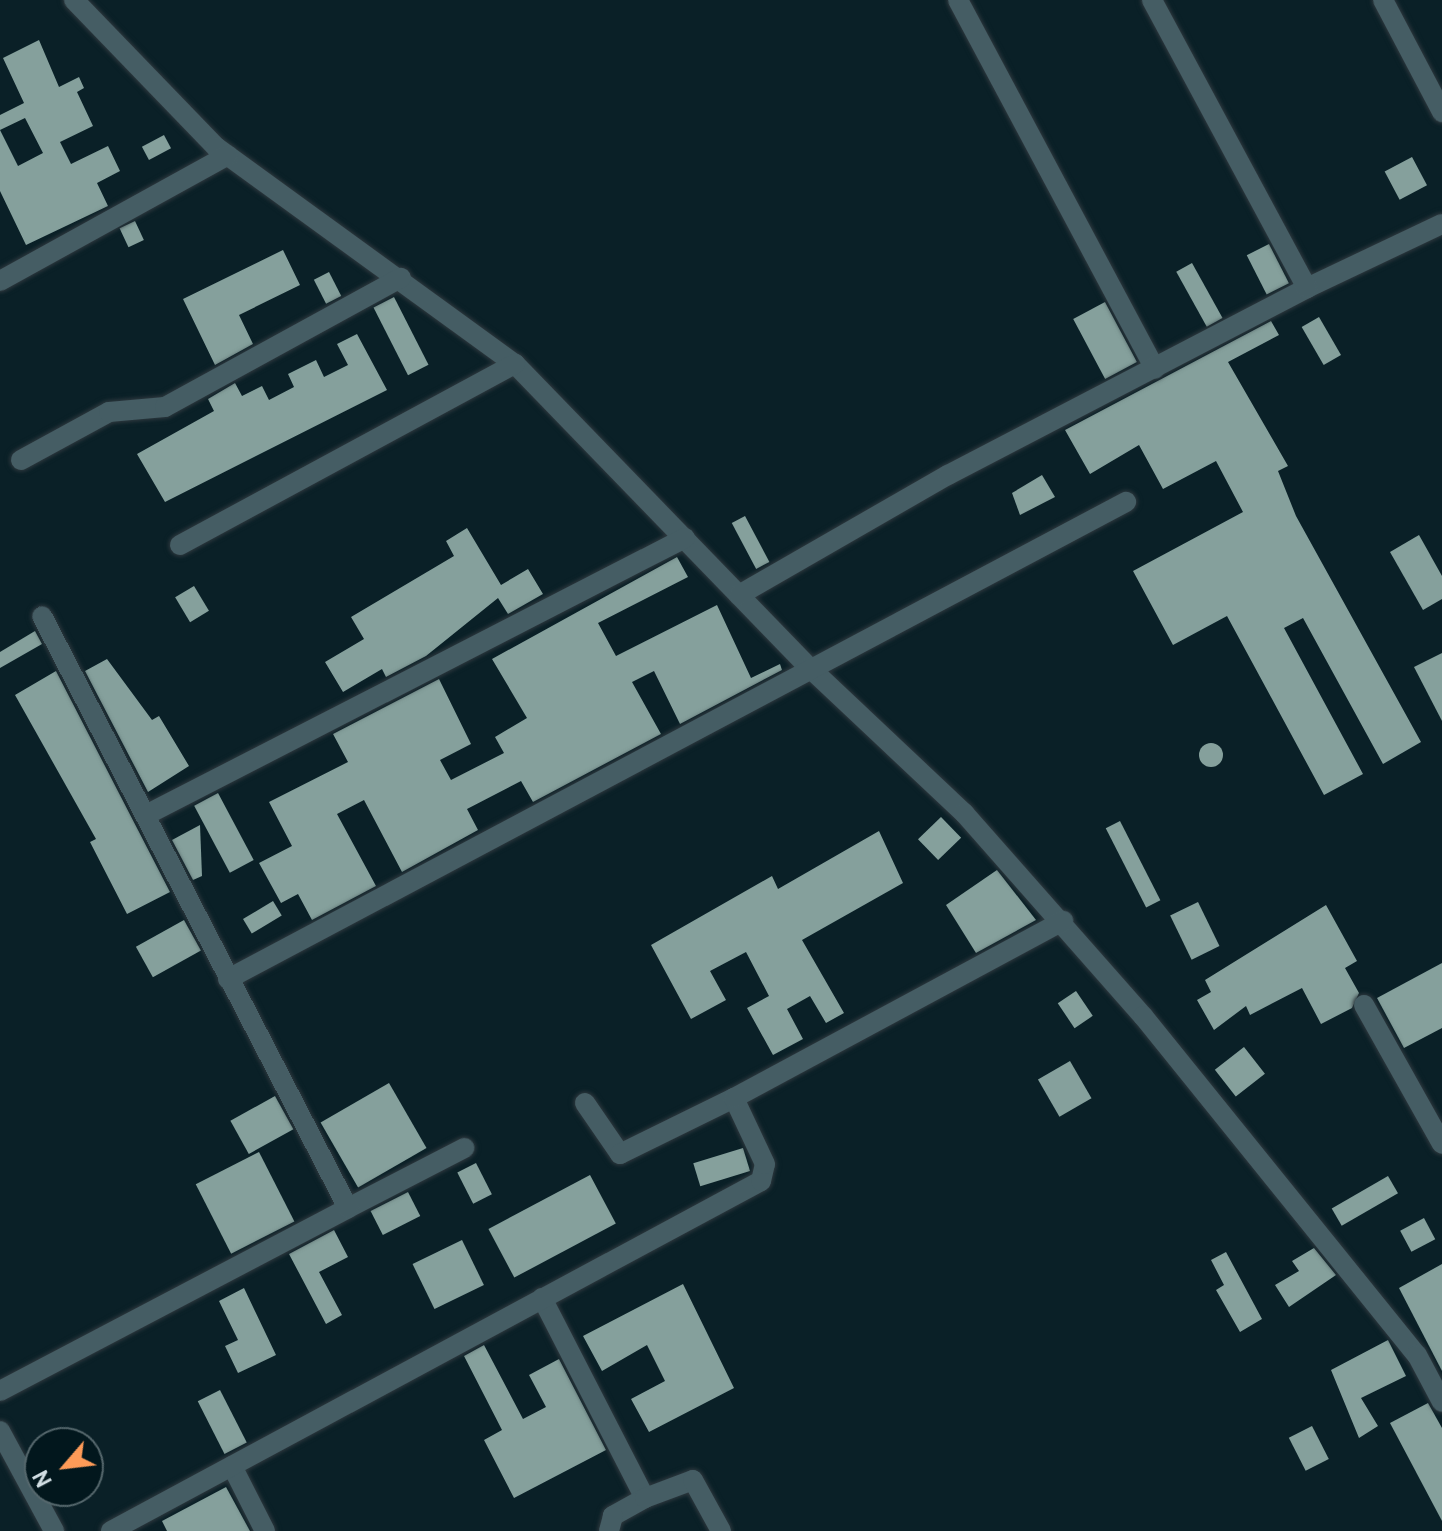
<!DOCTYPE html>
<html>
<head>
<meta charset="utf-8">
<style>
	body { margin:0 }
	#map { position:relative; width:1442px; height:1531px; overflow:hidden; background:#0a2027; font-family:Overpass,sans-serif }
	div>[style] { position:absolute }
	.building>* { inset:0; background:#85a09c; transform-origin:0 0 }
	.round { border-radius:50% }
	.roads { filter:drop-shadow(0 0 2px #2e383e) drop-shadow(0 0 2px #2e383e) }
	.minor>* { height:20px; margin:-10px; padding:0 10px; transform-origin:10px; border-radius:10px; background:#455d64 }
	span { translate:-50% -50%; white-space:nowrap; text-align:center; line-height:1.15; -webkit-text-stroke:8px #02171d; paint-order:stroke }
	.north { position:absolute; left:24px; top:1427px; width:80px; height:80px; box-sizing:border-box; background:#02171d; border:2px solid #55676c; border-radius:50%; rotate:242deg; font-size:22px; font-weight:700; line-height:32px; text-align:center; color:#d1dee3 }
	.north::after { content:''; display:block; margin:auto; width:28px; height:36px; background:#fe9b58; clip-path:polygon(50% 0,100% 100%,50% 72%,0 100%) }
</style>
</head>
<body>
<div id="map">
	<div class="building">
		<div style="clip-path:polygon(evenodd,39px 40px,59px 87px,79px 77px,84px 88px,77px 92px,93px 126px,60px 142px,71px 164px,108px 146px,120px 171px,97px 183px,108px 206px,26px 245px,0 191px,0 115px,24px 103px,3px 58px,39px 40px,25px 118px,43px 153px,18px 166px,0 130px,25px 118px)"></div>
		<div style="left:164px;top:135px;width:15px;height:25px;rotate:62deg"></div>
		<div style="left:1412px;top:157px;width:32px;height:31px;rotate:62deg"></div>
		<div style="left:135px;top:221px;width:21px;height:17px;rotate:65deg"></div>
		<div style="left:1269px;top:244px;width:44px;height:25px;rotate:63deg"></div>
		<div style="clip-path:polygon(283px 250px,300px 285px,239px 315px,253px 344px,215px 365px,183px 299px)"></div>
		<div style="left:1192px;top:263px;width:63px;height:18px;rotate:61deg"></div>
		<div style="left:329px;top:272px;width:27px;height:17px;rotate:63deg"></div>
		<div style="left:394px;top:297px;width:76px;height:23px;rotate:63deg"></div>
		<div style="left:1105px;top:302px;width:68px;height:36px;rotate:62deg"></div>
		<div style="left:1319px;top:317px;width:44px;height:20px;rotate:60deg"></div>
		<div style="clip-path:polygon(1271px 321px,1279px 335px,1228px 362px,1288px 466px,1278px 471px,1296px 516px,1421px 742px,1383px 764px,1303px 618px,1284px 628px,1363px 774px,1324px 795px,1227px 616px,1173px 645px,1133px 571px,1243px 512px,1216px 461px,1163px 489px,1139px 445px,1090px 474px,1065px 430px)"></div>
		<div style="clip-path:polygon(357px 334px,387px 390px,165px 502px,137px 454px,214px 411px,208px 399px,235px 383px,242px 396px,262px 386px,269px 400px,294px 387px,288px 374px,316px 360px,324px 377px,348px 365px,337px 344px)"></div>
		<div style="clip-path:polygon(1042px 475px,1055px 497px,1020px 515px,1012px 493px)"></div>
		<div style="left:745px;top:516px;width:52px;height:15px;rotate:62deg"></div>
		<div style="clip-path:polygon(467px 528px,501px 585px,528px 569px,543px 594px,508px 614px,498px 598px,426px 656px,386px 677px,382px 669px,343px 692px,325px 662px,364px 639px,351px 617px,454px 556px,446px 541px)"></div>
		<div style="clip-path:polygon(1419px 535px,1442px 576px,1442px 599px,1423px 610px,1390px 552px)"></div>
		<div style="clip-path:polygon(677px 557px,688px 577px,598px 623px,616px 656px,717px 605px,751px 678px,780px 664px,782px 670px,680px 724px,654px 671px,632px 682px,661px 734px,533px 802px,521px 781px,467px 809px,478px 830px,402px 872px,364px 800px,337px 814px,376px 886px,312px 920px,298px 894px,281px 903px,259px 863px,292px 846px,269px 802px,348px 762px,333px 734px,439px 679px,471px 744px,440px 760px,451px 780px,504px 753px,495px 737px,527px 718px,492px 659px)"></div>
		<div style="left:194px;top:586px;width:29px;height:22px;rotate:59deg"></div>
		<div style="clip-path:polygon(35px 631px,42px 644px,0 668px,0 652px)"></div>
		<div style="clip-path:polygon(1442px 653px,1442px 721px,1414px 667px)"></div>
		<div style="clip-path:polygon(107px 659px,152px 720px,159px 716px,189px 766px,148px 792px,85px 671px)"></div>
		<div style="clip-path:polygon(56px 671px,170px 892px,127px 914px,90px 842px,96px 839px,15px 695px)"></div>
		<div class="round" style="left:1199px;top:743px;width:24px;height:24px"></div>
		<div style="left:218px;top:793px;width:76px;height:27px;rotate:62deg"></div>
		<div style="left:941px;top:817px;width:29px;height:32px;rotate:46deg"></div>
		<div style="left:1120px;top:821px;width:89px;height:16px;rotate:63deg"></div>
		<div style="clip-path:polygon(200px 825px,202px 876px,193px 880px,172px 840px)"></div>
		<div style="clip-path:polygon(879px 831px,903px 883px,802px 940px,844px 1013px,826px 1023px,810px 996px,787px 1009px,803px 1039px,773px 1055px,747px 1008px,769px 996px,746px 952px,710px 971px,726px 1000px,691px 1019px,651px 945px,772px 876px,778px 889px)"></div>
		<div style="clip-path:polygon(997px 870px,1036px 920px,976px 953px,946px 905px)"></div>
		<div style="left:273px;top:901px;width:17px;height:35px;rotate:59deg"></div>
		<div style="left:1198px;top:902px;width:49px;height:31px;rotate:64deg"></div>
		<div style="clip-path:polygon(1326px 905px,1357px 961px,1345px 968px,1359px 993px,1352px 1008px,1321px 1024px,1302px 988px,1250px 1015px,1246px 1006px,1214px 1030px,1197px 1000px,1211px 992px,1205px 980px)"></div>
		<div style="left:184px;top:920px;width:35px;height:55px;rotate:61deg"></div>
		<div style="clip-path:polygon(1442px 963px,1442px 1028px,1404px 1048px,1377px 998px)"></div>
		<div style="left:1076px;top:991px;width:30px;height:22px;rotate:56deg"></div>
		<div style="left:1244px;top:1047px;width:34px;height:37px;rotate:52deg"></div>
		<div style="left:1070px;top:1061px;width:43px;height:37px;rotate:60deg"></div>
		<div style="left:389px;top:1083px;width:75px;height:79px;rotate:60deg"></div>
		<div style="left:275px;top:1096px;width:38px;height:51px;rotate:61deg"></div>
		<div style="left:743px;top:1148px;width:24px;height:52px;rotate:73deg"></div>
		<div style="left:259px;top:1152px;width:78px;height:71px;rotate:63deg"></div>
		<div style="left:476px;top:1163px;width:35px;height:21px;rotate:63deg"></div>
		<div style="left:590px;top:1175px;width:55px;height:115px;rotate:62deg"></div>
		<div style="left:1388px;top:1176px;width:20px;height:65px;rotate:60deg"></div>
		<div style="left:408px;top:1192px;width:27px;height:42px;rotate:63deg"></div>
		<div style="left:1424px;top:1218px;width:24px;height:27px;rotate:62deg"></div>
		<div style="clip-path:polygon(334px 1230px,348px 1257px,319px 1272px,342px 1315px,326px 1324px,289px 1254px)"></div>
		<div style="left:462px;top:1240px;width:50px;height:55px;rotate:64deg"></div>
		<div style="clip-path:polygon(1314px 1248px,1336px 1275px,1289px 1307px,1275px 1285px,1299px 1271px,1292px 1261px)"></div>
		<div style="clip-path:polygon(1226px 1252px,1262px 1319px,1240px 1332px,1216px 1290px,1224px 1285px,1211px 1260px)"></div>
		<div style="clip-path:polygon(1442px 1264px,1442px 1371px,1399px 1288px)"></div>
		<div style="clip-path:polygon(683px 1284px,734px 1388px,649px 1432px,631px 1399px,665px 1381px,647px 1345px,602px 1371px,583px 1336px)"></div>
		<div style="clip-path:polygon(244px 1288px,276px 1355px,238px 1373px,225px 1346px,238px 1340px,219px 1301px)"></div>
		<div style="clip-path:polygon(1388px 1340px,1406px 1376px,1361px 1398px,1378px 1426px,1359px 1438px,1331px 1370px)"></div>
		<div style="clip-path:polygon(484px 1345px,523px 1419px,546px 1407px,529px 1375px,559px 1359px,606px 1450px,514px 1498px,484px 1440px,502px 1430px,464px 1356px)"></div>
		<div style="left:220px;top:1390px;width:59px;height:25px;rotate:63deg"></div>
		<div style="clip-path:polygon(1428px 1403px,1442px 1428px,1442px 1521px,1390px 1423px)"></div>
		<div style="left:1312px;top:1426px;width:37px;height:26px;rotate:63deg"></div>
		<div style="clip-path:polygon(226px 1487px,250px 1531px,167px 1531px,162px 1521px)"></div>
	</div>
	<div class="roads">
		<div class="minor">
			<div style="left:74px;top:0;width:204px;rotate:46deg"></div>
			<div style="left:216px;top:147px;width:369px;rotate:36deg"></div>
			<div style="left:515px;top:364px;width:424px;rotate:45.9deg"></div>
			<div style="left:810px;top:668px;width:212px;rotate:43.3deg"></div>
			<div style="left:964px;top:813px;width:271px;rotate:48.6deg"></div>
			<div style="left:1143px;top:1016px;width:436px;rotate:51.1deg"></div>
			<div style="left:1417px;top:1355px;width:53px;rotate:62deg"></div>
			<div style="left:958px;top:0;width:418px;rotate:61.9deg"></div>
			<div style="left:1383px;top:0;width:127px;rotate:62.2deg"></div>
			<div style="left:0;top:281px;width:260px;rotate:-28.9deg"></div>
			<div style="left:1307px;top:288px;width:149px;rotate:-25.4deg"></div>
			<div style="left:21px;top:460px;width:100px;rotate:-28.6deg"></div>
			<div style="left:109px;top:412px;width:56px;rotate:-5.1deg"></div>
			<div style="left:165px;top:407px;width:269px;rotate:-28.7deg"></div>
			<div style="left:180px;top:545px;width:381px;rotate:-28.4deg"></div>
			<div style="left:739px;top:595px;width:241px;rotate:-29.9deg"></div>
			<div style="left:948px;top:475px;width:405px;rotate:-27.5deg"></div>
			<div style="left:1307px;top:288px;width:327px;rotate:-118.3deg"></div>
			<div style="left:146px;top:815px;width:606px;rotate:-27.2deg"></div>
			<div style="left:228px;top:979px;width:1017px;rotate:-27.98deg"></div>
			<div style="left:1364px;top:1005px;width:159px;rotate:60.7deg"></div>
			<div style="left:585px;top:1103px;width:62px;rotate:55.5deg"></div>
			<div style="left:620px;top:1154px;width:127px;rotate:-26.2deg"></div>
			<div style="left:348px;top:1208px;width:131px;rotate:-27.3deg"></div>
			<div style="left:542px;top:1298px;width:225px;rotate:62.8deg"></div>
			<div style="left:645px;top:1498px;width:37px;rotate:151deg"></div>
			<div style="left:613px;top:1516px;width:16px;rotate:105deg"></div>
			<div style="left:0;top:1391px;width:393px;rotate:-27.7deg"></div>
			<div style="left:348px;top:1208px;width:666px;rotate:-117.33deg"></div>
			<div style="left:0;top:1431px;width:114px;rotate:61.6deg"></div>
			<div style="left:232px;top:1466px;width:73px;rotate:63.1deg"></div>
			<div style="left:645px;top:1498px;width:51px;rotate:-20.6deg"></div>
			<div style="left:693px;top:1480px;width:58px;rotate:61.2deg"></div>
			<div style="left:111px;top:1531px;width:738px;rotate:-28.3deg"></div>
			<div style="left:761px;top:1181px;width:17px;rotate:-77deg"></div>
			<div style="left:765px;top:1164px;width:73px;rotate:-115.2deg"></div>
			<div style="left:734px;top:1098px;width:374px;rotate:-28.3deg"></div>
		</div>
	</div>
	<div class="north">N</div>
</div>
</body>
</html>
